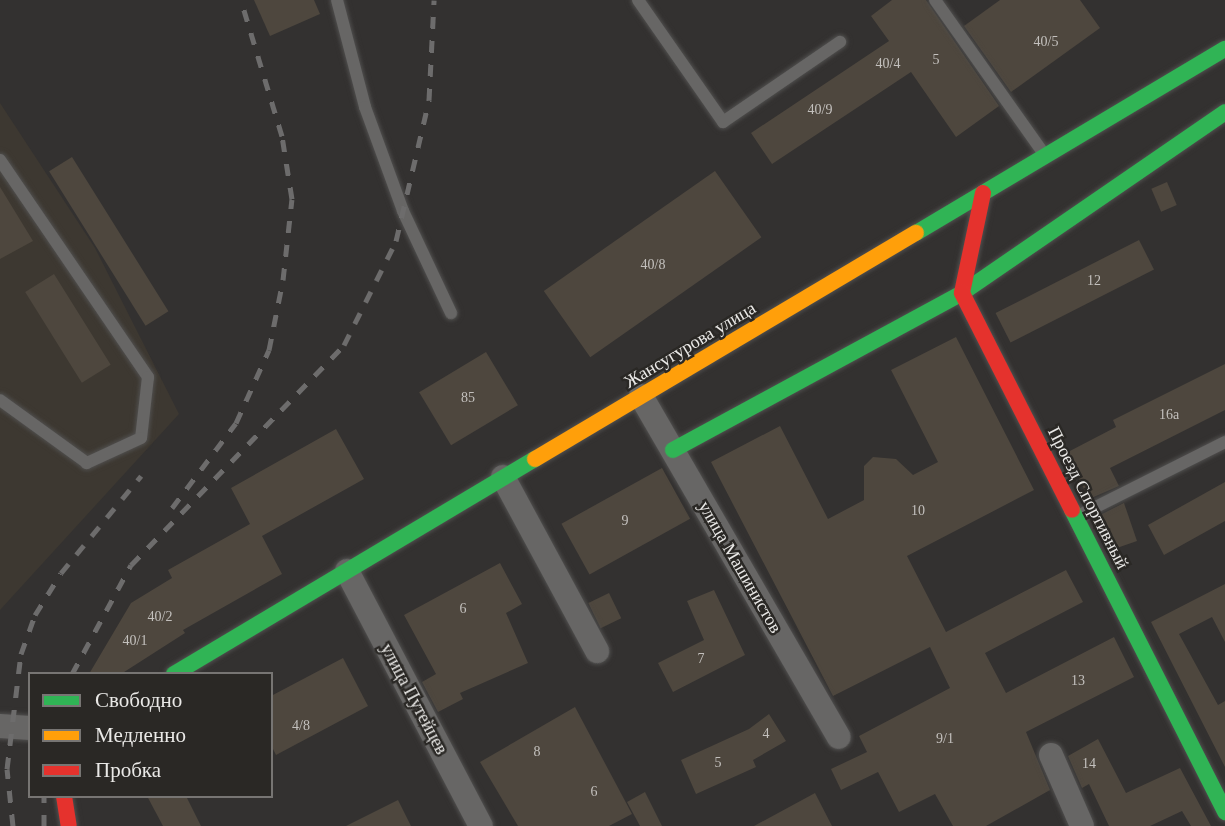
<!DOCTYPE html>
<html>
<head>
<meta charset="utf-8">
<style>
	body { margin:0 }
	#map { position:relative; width:1225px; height:826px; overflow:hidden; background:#333130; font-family:"Times New Roman",serif }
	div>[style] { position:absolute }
	.built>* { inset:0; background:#3d3831 }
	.building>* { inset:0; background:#4e473e; transform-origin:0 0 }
	.roads { filter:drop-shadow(0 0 2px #504f4e) drop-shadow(0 0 2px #504f4e) }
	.lane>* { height:12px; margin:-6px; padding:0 6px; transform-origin:6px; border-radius:6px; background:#676665 }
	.street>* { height:24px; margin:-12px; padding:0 12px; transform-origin:12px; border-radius:12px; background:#676665 }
	.fast>* { height:16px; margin:-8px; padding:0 8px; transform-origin:8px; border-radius:8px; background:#30b455 }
	.slow>* { height:16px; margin:-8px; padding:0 8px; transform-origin:8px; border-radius:8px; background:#ff9f0a }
	.jam>* { height:16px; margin:-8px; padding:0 8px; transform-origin:8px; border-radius:8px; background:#e5322d }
	.rail>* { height:5px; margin-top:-2.5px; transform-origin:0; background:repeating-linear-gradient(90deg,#6d6c6c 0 12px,transparent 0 24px) }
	span { translate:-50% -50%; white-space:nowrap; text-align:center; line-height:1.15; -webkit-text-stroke:5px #2a2825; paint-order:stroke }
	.number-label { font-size:14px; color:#c3c0bd }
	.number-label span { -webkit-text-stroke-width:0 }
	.street-label { font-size:18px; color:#eae9e7 }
	.legend { position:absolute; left:28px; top:672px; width:245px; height:126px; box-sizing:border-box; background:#2a2825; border:2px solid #777573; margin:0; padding:9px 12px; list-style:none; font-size:21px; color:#eae9e7 }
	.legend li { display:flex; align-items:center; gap:14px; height:35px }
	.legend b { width:35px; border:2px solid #777573 }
</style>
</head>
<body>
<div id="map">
	<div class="built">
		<div style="clip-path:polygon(0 103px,95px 248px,179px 414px,0 610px)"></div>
	</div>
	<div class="building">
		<div style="clip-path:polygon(254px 0,314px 0,320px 14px,270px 36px)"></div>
		<div style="clip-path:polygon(892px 0,926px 0,999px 106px,956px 137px,911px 72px,772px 164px,751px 133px,889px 41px,871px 16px)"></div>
		<div style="clip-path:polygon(1000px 0,1080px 0,1100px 28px,1011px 92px,964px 26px)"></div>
		<div style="left:72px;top:157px;width:182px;height:27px;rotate:58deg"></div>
		<div style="left:715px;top:171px;width:81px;height:209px;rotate:55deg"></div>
		<div style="left:1167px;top:182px;width:25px;height:17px;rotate:67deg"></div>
		<div style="clip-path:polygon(0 187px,33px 241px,0 259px)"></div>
		<div style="left:1139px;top:240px;width:33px;height:161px;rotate:63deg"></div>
		<div style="left:54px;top:274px;width:107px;height:34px;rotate:58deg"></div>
		<div style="clip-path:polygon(956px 337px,1034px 490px,907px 556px,946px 632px,1066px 570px,1083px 602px,985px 653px,1006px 693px,1114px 637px,1134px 677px,1026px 732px,1050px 790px,986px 826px,953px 826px,935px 794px,899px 812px,878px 772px,841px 790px,831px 769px,867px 752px,859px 736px,950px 688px,930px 647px,833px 696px,711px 462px,780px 426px,828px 519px,864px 500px,864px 466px,873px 457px,896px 459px,913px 475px,938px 462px,891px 370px)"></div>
		<div style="left:486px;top:352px;width:62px;height:78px;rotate:59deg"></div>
		<div style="clip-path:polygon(1225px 364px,1225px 410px,1110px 468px,1119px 486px,1089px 499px,1066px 453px,1116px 427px,1113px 420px)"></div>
		<div style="clip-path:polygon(336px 429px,364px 479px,262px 536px,282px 574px,183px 630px,185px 633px,121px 674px,89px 674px,131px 603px,172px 578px,168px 570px,250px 524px,231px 488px)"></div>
		<div style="left:662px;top:468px;width:58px;height:115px;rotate:61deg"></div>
		<div style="clip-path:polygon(1225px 482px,1225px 521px,1164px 555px,1148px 525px)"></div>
		<div style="clip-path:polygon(1124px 503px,1137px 541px,1114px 549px,1098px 516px)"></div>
		<div style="clip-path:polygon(500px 563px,522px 604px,506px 613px,528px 663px,460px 693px,463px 699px,438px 712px,422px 682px,436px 674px,404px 615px)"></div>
		<div style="clip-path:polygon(1225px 584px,1225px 642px,1212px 617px,1179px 634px,1218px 705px,1225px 701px,1225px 767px,1151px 622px)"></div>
		<div style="clip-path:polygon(714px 590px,745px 655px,673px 692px,658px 663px,704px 640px,687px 601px)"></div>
		<div style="left:609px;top:593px;width:28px;height:23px;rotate:64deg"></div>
		<div style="clip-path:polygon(343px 658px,368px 706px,276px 755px,271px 745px,271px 696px)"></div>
		<div style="clip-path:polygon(575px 707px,632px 814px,609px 826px,518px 826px,480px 762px)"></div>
		<div style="clip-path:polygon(769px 714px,786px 741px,753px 760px,756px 767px,696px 794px,681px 760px,749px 729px)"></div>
		<div style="clip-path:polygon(1098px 739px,1126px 793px,1180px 768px,1211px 826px,1191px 826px,1182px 811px,1150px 826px,1109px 826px,1089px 784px,1082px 788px,1068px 756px)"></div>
		<div style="clip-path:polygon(645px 792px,662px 826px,640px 826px,627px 802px)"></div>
		<div style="clip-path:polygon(815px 793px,832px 826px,754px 826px)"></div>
		<div style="clip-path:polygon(147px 796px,186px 796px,201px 826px,163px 826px)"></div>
		<div style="clip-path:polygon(398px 800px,411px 826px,346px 826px)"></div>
	</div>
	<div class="roads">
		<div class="lane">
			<div style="left:337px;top:0;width:111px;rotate:75.3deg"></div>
			<div style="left:365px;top:107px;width:111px;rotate:69.9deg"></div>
			<div style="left:403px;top:211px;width:113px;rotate:64.8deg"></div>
			<div style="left:638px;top:0;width:149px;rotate:55.1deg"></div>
			<div style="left:723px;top:122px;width:142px;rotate:-34.4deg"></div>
			<div style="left:935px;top:0;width:189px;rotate:54.7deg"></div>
			<div style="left:0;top:160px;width:263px;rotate:55.7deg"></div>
			<div style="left:148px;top:377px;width:61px;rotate:96.5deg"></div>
			<div style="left:141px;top:438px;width:60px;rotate:155.2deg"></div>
			<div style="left:87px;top:463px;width:107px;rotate:-144.1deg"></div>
			<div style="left:1078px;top:516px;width:165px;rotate:-26.7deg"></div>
		</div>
		<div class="street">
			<div style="left:641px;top:396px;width:394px;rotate:59.9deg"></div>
			<div style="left:503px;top:477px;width:198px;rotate:61.6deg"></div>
			<div style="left:347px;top:571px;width:288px;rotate:62.3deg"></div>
			<div style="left:0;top:726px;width:30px;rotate:4deg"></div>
			<div style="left:1051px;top:755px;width:77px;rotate:66.4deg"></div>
		</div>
		<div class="fast">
			<div style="left:916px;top:233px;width:360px;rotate:-30.8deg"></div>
			<div style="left:673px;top:450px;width:329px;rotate:-28.5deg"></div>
			<div style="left:962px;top:293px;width:319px;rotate:-34.5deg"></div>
			<div style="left:1072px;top:510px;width:339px;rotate:63.1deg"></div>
			<div style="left:174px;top:674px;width:420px;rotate:-30.8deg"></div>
		</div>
		<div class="slow">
			<div style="left:535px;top:459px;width:443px;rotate:-30.7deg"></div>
		</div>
		<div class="jam">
			<div style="left:983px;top:193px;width:102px;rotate:101.9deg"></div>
			<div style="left:962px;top:293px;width:243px;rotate:63.1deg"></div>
			<div style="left:64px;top:796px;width:30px;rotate:81deg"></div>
		</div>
	</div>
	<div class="rail">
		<div style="left:172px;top:508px;width:106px;rotate:-53deg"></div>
		<div style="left:236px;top:423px;width:80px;rotate:-65.7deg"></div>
		<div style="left:269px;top:350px;width:71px;rotate:-78.7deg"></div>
		<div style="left:283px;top:280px;width:81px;rotate:-83.7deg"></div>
		<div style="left:292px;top:199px;width:64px;rotate:-99deg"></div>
		<div style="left:282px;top:136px;width:142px;rotate:-106.8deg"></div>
		<div style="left:72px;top:674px;width:124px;rotate:-61.6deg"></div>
		<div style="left:131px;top:565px;width:306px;rotate:-45.9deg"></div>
		<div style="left:344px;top:345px;width:116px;rotate:-63.4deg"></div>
		<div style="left:396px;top:241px;width:145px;rotate:-76.8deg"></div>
		<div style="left:429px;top:100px;width:100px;rotate:-87.1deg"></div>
		<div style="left:13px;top:826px;width:57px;rotate:-96deg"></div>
		<div style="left:7px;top:769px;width:116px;rotate:-83.1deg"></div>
		<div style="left:21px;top:654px;width:41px;rotate:-70.3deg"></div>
		<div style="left:35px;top:615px;width:49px;rotate:-58.2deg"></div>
		<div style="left:61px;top:573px;width:126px;rotate:-50.5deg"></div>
		<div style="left:44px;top:826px;width:30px;rotate:-90deg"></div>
	</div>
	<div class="number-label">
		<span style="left:1046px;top:42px">40/5</span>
		<span style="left:936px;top:60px">5</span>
		<span style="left:888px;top:64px">40/4</span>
		<span style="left:820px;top:110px">40/9</span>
		<span style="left:653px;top:265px">40/8</span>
		<span style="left:1094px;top:281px">12</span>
		<span style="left:468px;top:398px">85</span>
		<span style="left:1169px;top:415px">16а</span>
		<span style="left:918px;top:511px">10</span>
		<span style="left:625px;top:521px">9</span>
		<span style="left:463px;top:609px">6</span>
		<span style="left:160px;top:617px">40/2</span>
		<span style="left:135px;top:641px">40/1</span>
		<span style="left:701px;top:659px">7</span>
		<span style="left:1078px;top:681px">13</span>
		<span style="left:301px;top:726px">4/8</span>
		<span style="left:766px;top:734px">4</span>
		<span style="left:945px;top:739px">9/1</span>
		<span style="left:537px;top:752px">8</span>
		<span style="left:718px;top:763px">5</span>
		<span style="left:1089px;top:764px">14</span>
		<span style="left:594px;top:792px">6</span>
	</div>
	<div class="street-label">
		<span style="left:690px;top:345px;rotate:-31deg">Жансугурова улица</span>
		<span style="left:1088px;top:498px;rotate:63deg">Проезд Спортивный</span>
		<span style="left:740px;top:567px;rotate:60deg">улица Машинистов</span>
		<span style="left:414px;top:699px;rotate:62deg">улица Путейцев</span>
	</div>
	<ul class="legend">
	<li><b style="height:9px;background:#30b455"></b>Свободно</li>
	<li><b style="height:9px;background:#ff9f0a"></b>Медленно</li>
	<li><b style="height:9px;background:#e5322d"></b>Пробка</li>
	</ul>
</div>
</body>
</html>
